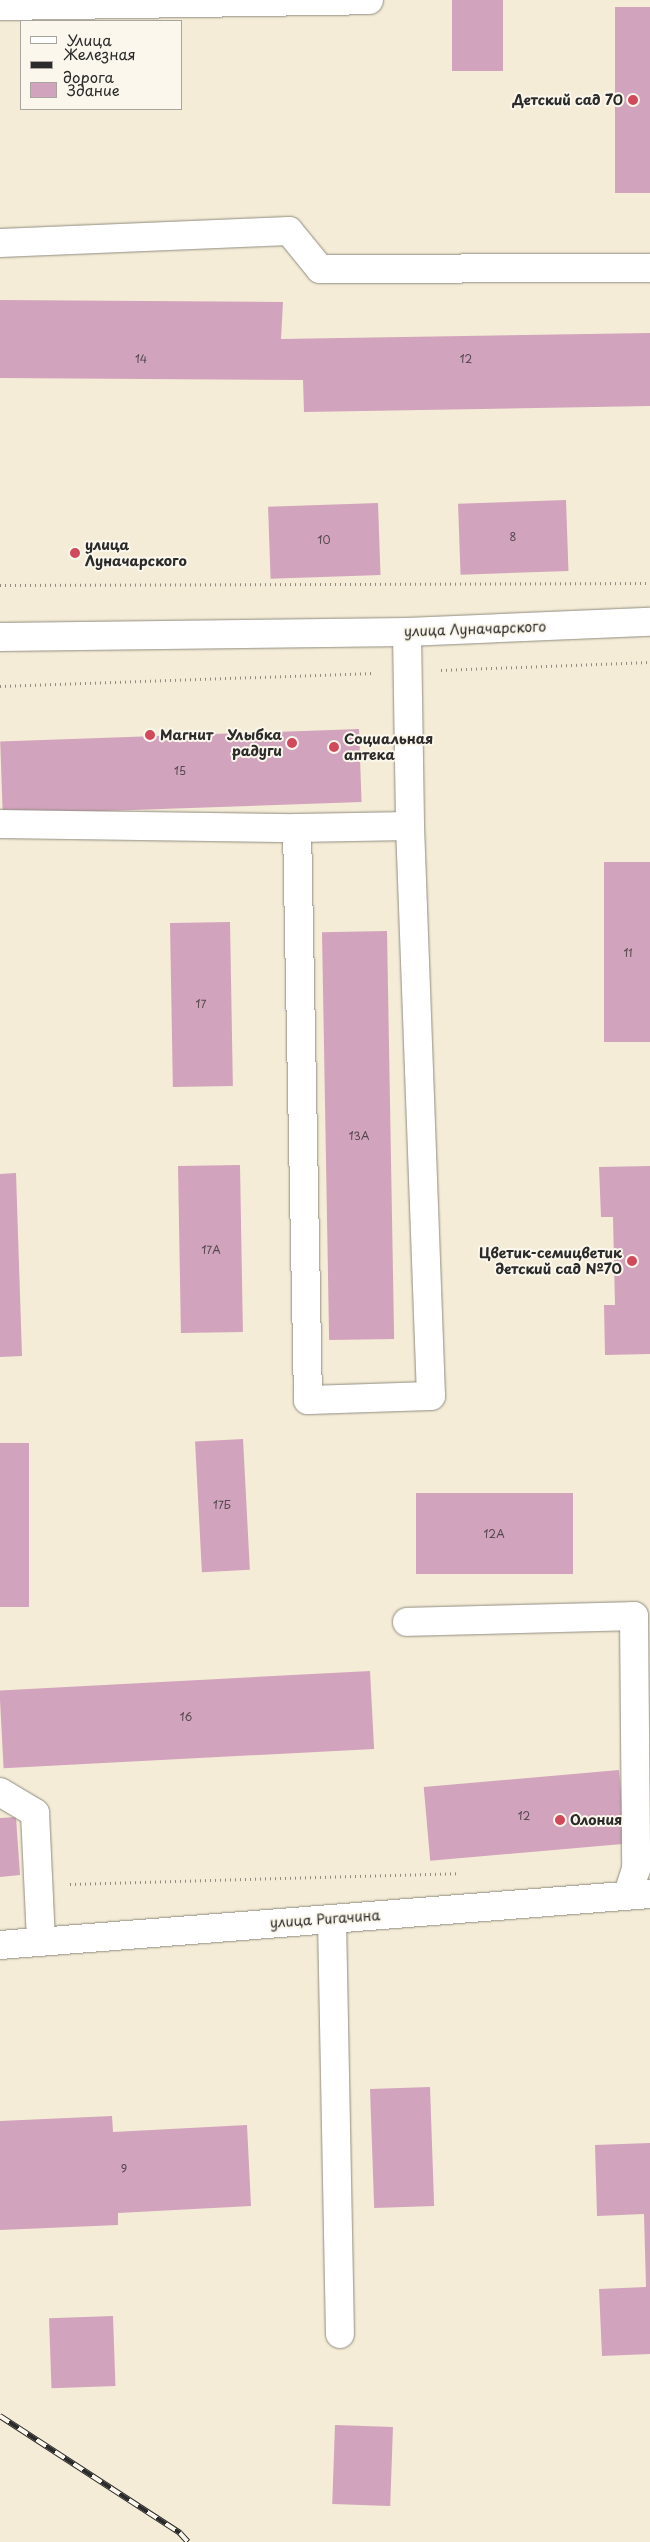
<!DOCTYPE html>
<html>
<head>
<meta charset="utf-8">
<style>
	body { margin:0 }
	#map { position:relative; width:650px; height:2542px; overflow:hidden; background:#f4ecd6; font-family:"Playpen Sans",sans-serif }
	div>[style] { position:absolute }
	.building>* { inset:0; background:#d2a3bc; transform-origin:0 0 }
	.path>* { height:3px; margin-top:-1.5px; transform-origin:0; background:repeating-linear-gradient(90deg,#908c80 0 1px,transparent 0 5px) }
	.roads { filter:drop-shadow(0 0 1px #908c80) drop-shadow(0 0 1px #908c80) }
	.minor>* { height:28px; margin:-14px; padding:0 14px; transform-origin:14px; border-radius:14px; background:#fff }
	.major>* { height:28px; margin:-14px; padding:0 14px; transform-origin:14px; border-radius:14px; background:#fff }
	.rail>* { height:5.5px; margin-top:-2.75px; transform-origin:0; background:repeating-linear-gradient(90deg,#fbf7ec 0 11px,#2b2b2b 0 22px); box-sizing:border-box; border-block:1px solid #2b2b2b }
	.dots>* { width:14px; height:14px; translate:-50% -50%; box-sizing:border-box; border:2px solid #fbf7ec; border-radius:50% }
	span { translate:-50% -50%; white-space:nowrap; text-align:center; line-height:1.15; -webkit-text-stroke:4px #fbf7ec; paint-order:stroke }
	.number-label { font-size:11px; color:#55494f }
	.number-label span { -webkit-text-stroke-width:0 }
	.poi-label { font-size:14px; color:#2b2b2b; font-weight:700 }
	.right { translate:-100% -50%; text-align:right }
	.left { translate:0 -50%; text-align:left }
	.street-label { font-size:14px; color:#2b2b2b }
	.legend { position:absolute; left:20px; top:20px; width:162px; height:90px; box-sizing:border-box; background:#fbf7ec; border:1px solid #a8a59f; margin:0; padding:6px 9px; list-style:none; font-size:15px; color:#2b2b2b }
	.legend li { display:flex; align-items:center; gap:10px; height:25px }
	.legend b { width:25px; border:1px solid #a8a59f }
</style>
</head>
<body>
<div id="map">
	<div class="building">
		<div style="left:452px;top:0;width:51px;height:71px"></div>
		<div style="left:650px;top:7px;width:186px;height:35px;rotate:90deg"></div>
		<div style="clip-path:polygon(0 300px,283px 302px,281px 339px,650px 333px,650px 406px,304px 412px,303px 380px,0 378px)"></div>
		<div style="left:566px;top:500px;width:71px;height:108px;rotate:88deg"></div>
		<div style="left:378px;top:503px;width:72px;height:110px;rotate:88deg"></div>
		<div style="left:359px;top:729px;width:73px;height:359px;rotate:88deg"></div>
		<div style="left:650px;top:862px;width:180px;height:46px;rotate:90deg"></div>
		<div style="left:230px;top:922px;width:164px;height:60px;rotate:89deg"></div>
		<div style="left:387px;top:931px;width:408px;height:65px;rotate:89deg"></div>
		<div style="left:240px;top:1165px;width:167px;height:62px;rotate:89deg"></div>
		<div style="clip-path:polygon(650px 1166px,650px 1354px,605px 1355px,604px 1305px,615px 1305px,613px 1217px,601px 1217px,599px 1167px)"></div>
		<div style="clip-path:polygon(16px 1173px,22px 1356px,0 1357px,0 1174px)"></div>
		<div style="left:243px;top:1439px;width:131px;height:48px;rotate:87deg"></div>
		<div style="left:0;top:1443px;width:29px;height:164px"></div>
		<div style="left:416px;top:1493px;width:157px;height:81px"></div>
		<div style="left:370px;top:1671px;width:78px;height:371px;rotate:87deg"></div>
		<div style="left:619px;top:1770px;width:74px;height:196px;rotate:85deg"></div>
		<div style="clip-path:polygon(16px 1817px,20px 1875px,0 1877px,0 1818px)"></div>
		<div style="left:430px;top:2087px;width:119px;height:60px;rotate:88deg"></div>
		<div style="clip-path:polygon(112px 2116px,113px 2132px,247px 2125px,251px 2206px,118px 2213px,118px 2225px,0 2230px,0 2121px)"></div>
		<div style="clip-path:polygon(650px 2143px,650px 2354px,602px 2356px,599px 2289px,646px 2287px,644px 2214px,597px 2216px,595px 2145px)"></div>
		<div style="left:113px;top:2316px;width:70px;height:64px;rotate:88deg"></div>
		<div style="left:335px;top:2425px;width:58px;height:79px;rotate:2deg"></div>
	</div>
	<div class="path">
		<div style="left:0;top:585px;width:650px;rotate:-0.18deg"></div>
		<div style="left:441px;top:670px;width:209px;rotate:-2.2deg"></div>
		<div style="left:0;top:686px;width:375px;rotate:-2deg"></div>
		<div style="left:70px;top:1884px;width:389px;rotate:-1.6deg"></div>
	</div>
	<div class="roads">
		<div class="minor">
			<div style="left:0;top:6px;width:369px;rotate:-0.9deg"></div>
			<div style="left:0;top:243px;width:289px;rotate:-2.4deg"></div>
			<div style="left:289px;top:231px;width:49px;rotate:50.8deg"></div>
			<div style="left:320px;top:269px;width:330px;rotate:-0.2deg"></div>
			<div style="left:407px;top:632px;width:194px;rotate:89.1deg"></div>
			<div style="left:410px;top:826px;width:570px;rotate:87.89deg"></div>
			<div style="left:431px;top:1396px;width:123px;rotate:178.1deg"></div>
			<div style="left:308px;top:1400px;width:572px;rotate:-91.1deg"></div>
			<div style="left:297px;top:828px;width:113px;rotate:-1deg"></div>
			<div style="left:0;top:637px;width:407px;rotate:-0.7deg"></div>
			<div style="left:407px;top:632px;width:243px;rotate:-2.4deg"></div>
			<div style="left:0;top:824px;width:297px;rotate:0.8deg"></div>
			<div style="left:407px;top:1622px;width:227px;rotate:-1.5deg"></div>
			<div style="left:634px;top:1616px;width:253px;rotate:89.5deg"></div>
			<div style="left:636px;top:1869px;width:28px;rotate:108deg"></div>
			<div style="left:0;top:1792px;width:41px;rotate:31deg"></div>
			<div style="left:35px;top:1813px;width:129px;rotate:87.3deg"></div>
			<div style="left:332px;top:1919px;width:415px;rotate:88.9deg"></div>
		</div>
		<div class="major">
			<div style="left:0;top:1945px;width:652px;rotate:-4.49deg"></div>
		</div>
	</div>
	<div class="rail">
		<div style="left:0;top:2416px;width:215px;rotate:33deg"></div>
		<div style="left:180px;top:2533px;width:12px;rotate:48deg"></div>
	</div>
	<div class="dots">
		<div style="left:633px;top:100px;background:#d1495b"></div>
		<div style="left:75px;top:553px;background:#d1495b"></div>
		<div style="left:150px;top:735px;background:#d1495b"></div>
		<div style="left:292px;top:743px;background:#d1495b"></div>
		<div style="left:334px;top:747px;background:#d1495b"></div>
		<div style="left:632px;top:1261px;background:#d1495b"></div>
		<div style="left:560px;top:1820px;background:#d1495b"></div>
	</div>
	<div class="number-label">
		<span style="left:141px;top:359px">14</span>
		<span style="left:466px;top:359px">12</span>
		<span style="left:513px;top:537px">8</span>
		<span style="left:324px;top:540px">10</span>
		<span style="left:180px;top:771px">15</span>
		<span style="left:628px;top:953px">11</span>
		<span style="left:201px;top:1004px">17</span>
		<span style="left:359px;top:1136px">13А</span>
		<span style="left:211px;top:1250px">17А</span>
		<span style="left:222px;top:1505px">17Б</span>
		<span style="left:494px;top:1534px">12А</span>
		<span style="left:186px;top:1717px">16</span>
		<span style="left:524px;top:1816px">12</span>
		<span style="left:124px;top:2169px">9</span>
	</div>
	<div class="poi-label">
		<span class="right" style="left:623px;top:100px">Детский сад 70</span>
		<span class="left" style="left:85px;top:553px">улица<br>Луначарского</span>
		<span class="left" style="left:160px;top:735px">Магнит</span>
		<span class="right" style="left:282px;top:743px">Улыбка<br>радуги</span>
		<span class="left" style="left:344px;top:747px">Социальная<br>аптека</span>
		<span class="right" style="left:622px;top:1261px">Цветик-семицветик<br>детский сад №70</span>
		<span class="left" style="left:570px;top:1820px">Олония</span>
	</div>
	<div class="street-label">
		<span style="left:475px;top:629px;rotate:-2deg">улица Луначарского</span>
		<span style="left:325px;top:1919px;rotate:-4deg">улица Ригачина</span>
	</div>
	<ul class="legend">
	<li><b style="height:6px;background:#fff"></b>Улица</li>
	<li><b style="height:6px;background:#2b2b2b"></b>Железная дорога</li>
	<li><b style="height:14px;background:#d2a3bc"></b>Здание</li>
	</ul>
</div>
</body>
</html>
